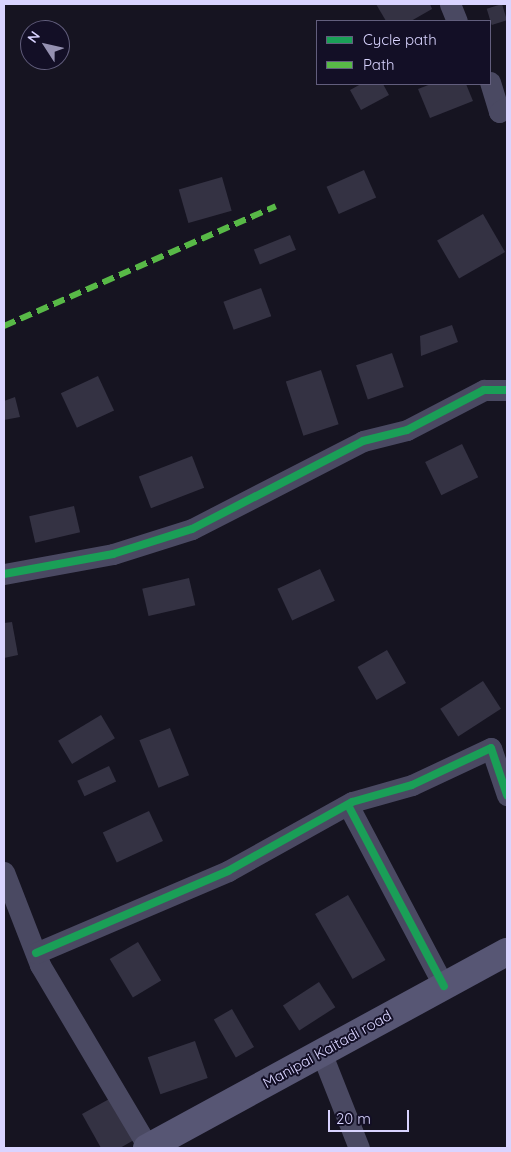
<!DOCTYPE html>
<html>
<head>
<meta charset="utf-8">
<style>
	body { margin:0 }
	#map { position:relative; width:511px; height:1152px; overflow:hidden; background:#161421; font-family:Quicksand,sans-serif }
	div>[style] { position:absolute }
	.building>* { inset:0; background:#343243; transform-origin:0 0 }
	.minor>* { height:21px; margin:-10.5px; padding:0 10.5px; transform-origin:10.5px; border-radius:10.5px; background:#4a4962 }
	.secondary>* { height:28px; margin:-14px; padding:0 14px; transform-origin:14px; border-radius:14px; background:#575674 }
	.quiet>* { height:6px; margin-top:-3px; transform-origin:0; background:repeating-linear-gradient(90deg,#58b947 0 12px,transparent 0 18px) }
	.cycleway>* { height:8px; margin:-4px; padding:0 4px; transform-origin:4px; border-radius:4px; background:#1a9f57 }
	span { translate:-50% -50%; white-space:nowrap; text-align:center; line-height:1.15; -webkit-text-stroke:4px #130f26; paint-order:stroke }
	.street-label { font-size:15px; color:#d9d4ff }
	.frame { position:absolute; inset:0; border:5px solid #d9d4ff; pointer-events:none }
	.legend { position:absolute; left:316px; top:20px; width:175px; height:65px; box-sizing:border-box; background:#130f26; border:1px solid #625e7d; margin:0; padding:6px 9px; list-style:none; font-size:15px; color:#d9d4ff }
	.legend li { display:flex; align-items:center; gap:10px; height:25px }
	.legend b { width:25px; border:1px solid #625e7d }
	.north { position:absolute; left:20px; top:20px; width:50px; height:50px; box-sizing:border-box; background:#130f26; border:1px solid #625e7d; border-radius:50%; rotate:305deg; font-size:14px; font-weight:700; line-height:20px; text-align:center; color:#d9d4ff }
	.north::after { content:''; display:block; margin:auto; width:18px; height:22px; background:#9591b1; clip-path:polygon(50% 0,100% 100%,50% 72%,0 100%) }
	.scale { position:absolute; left:328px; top:1110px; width:81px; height:22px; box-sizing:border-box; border:2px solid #d9d4ff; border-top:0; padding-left:6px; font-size:15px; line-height:18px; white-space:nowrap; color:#d9d4ff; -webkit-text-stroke:4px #130f26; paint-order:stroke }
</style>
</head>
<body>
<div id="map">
	<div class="building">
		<div style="clip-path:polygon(376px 4px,430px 4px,432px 9px,411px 21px,386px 21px)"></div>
		<div style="left:502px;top:4px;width:17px;height:16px;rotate:73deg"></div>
		<div style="clip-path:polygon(361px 84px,383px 84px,389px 95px,361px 110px,350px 90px)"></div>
		<div style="clip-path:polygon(431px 84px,466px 84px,473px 101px,430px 118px,418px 89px)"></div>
		<div style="left:364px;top:170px;width:30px;height:41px;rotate:66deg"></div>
		<div style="left:222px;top:177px;width:35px;height:45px;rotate:74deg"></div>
		<div style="left:483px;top:214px;width:44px;height:53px;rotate:60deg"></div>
		<div style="left:290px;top:235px;width:16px;height:39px;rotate:68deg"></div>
		<div style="left:261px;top:288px;width:30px;height:40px;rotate:70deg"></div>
		<div style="clip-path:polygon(452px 325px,458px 342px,421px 356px,420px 336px)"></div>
		<div style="left:392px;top:353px;width:36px;height:38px;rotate:71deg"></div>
		<div style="left:321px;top:370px;width:57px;height:37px;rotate:72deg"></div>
		<div style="left:98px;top:376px;width:38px;height:41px;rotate:65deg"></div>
		<div style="clip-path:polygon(15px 397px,20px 417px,4px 420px,4px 401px)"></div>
		<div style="left:462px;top:444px;width:37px;height:41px;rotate:64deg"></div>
		<div style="left:192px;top:456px;width:34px;height:57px;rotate:69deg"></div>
		<div style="left:74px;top:506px;width:27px;height:46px;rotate:77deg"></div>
		<div style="left:320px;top:569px;width:35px;height:47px;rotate:65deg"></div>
		<div style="left:189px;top:578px;width:28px;height:48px;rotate:77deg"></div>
		<div style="clip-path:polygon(12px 622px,18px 655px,4px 658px,4px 623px)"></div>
		<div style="left:387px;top:650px;width:38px;height:34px;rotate:60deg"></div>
		<div style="left:483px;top:681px;width:33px;height:51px;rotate:57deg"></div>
		<div style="left:101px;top:715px;width:27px;height:50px;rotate:59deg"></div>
		<div style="left:170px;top:728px;width:51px;height:33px;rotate:68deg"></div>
		<div style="left:109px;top:766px;width:17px;height:35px;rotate:65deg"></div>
		<div style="left:149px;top:811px;width:33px;height:51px;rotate:65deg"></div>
		<div style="left:348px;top:895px;width:75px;height:38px;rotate:60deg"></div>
		<div style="left:138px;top:942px;width:45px;height:33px;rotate:59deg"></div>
		<div style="left:319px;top:982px;width:30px;height:43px;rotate:57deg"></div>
		<div style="left:232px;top:1009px;width:44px;height:21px;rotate:60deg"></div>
		<div style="left:195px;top:1041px;width:39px;height:50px;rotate:71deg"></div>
		<div style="clip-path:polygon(111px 1098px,134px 1140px,120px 1148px,101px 1148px,82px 1114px)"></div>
	</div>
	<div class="minor">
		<div style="left:450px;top:4px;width:18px;rotate:68deg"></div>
		<div style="left:490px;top:82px;width:31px;rotate:73deg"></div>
		<div style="left:499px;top:112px;width:9px;rotate:-32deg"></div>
		<div style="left:4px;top:574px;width:111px;rotate:-10.4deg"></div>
		<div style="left:113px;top:554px;width:83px;rotate:-17.6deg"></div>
		<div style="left:192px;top:529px;width:192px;rotate:-27.2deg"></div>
		<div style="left:363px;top:441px;width:45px;rotate:-14deg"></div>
		<div style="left:407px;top:430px;width:87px;rotate:-27.5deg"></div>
		<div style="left:484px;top:390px;width:23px"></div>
		<div style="left:348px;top:805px;width:205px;rotate:62.1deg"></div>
		<div style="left:4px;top:872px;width:100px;rotate:68.8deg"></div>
		<div style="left:40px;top:965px;width:212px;rotate:59.3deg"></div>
		<div style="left:36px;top:953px;width:209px;rotate:-23.1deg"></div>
		<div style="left:228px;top:871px;width:142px;rotate:-29.1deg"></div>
		<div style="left:352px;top:802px;width:62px;rotate:-15.8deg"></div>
		<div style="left:412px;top:785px;width:87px;rotate:-25.1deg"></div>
		<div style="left:491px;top:748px;width:50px;rotate:71.2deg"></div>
		<div style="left:321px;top:1052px;width:103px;rotate:68.4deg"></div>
	</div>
	<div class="secondary">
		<div style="left:147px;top:1148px;width:410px;rotate:-28.6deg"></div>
	</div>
	<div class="quiet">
		<div style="left:4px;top:326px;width:297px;rotate:-23.8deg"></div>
	</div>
	<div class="cycleway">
		<div style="left:4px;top:574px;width:111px;rotate:-10.4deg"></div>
		<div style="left:113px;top:554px;width:83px;rotate:-17.6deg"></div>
		<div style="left:192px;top:529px;width:192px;rotate:-27.2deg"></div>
		<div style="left:363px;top:441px;width:45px;rotate:-14deg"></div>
		<div style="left:407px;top:430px;width:87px;rotate:-27.5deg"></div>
		<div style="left:484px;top:390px;width:23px"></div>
		<div style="left:348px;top:805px;width:205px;rotate:62.1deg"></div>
		<div style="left:36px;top:953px;width:209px;rotate:-23.1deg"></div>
		<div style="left:228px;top:871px;width:142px;rotate:-29.1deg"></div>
		<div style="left:352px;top:802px;width:62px;rotate:-15.8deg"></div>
		<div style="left:412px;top:785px;width:87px;rotate:-25.1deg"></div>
		<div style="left:491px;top:748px;width:50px;rotate:71.2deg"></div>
	</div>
	<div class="street-label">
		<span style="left:327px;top:1049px;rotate:-29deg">Manipai Kaitadi road</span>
	</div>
	<div class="frame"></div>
	<ul class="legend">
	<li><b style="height:6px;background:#1a9f57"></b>Cycle path</li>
	<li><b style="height:6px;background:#58b947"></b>Path</li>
	</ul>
	<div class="north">N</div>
	<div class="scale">20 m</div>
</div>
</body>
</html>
